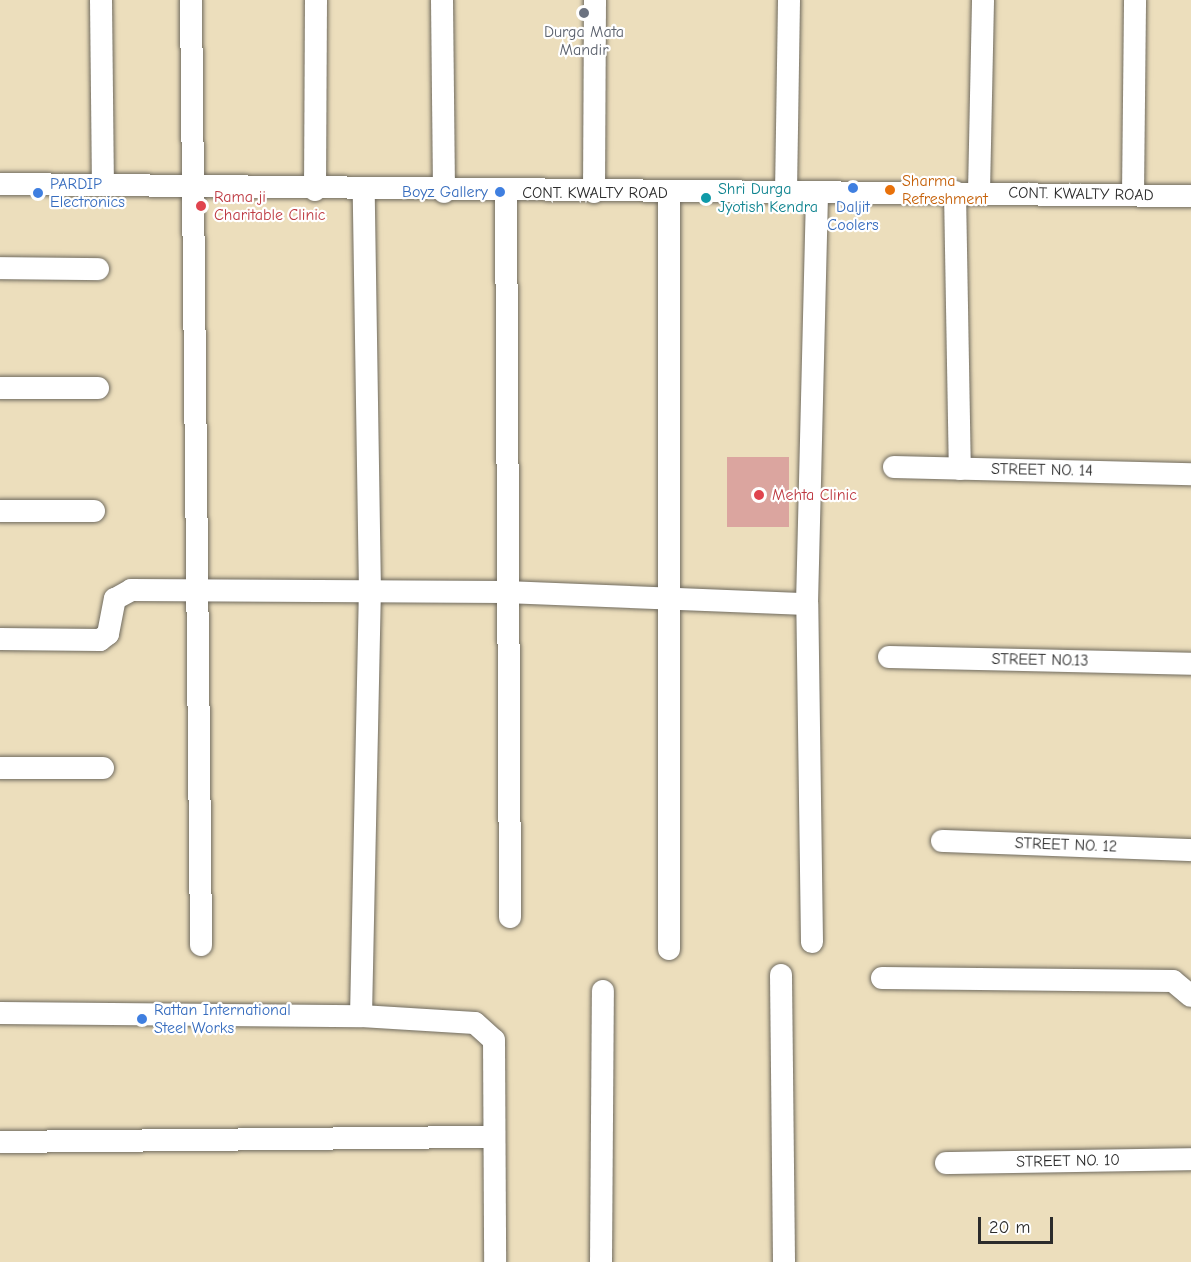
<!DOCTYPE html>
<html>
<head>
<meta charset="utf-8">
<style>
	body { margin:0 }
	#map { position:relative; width:1191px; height:1262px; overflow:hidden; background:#ecdebc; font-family:"Comic Neue",sans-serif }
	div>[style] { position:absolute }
	.building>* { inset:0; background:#dba59f; transform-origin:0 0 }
	.roads { filter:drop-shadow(0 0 2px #6f6a5e) drop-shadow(0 0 2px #6f6a5e) }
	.minor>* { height:22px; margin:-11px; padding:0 11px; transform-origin:11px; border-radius:11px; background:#fff }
	.dots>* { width:16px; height:16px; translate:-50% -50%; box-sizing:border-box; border:3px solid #fff; border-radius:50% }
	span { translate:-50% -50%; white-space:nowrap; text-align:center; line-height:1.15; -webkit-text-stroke:4.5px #fff; paint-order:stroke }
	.worship-label { font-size:16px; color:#5b616d }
	.food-label { font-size:16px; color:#c56008 }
	.left { translate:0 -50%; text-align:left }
	.shop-label { font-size:16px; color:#366cbe }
	.right { translate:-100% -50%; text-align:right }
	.culture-label { font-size:16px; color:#0d838f }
	.street-label { font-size:16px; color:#2b2b2b }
	.health-label { font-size:16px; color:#be3a42 }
	.scale { position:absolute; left:978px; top:1217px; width:75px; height:27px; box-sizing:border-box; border:3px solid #2b2b2b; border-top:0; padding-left:8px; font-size:18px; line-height:21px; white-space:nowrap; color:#2b2b2b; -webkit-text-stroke:4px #fff; paint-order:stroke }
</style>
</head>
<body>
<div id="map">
	<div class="building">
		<div style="left:727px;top:457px;width:62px;height:70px"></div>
	</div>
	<div class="roads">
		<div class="minor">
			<div style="left:101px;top:0;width:184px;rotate:89.4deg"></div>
			<div style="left:191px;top:0;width:945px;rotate:89.39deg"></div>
			<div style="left:442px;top:0;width:192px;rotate:89.4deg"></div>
			<div style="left:0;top:184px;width:1191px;rotate:0.58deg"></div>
			<div style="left:315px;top:190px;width:190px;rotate:-89.7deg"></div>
			<div style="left:594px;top:192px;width:192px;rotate:-89.7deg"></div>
			<div style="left:786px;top:192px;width:192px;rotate:-89.1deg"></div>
			<div style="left:955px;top:192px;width:277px;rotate:89deg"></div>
			<div style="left:979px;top:192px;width:192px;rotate:-88.8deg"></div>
			<div style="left:506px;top:193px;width:724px;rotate:89.68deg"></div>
			<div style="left:669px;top:193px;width:756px;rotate:90deg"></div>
			<div style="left:1133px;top:195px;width:195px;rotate:-89.4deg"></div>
			<div style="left:0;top:268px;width:98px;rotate:0.6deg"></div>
			<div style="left:0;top:388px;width:98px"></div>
			<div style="left:894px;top:467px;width:297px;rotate:1.4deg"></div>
			<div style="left:0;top:511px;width:94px"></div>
			<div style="left:0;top:639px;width:100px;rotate:0.6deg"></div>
			<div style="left:100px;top:640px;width:10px;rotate:-37deg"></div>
			<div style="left:108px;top:634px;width:36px;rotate:-79deg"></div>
			<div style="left:115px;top:599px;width:18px;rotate:-29deg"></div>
			<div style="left:131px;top:590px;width:374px;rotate:0.3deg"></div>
			<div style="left:505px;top:592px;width:302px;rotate:2.3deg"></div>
			<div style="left:889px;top:657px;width:302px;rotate:1.3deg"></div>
			<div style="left:0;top:768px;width:103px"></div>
			<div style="left:942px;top:841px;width:249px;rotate:2.1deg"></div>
			<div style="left:812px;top:942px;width:338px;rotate:-90.8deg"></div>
			<div style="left:807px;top:604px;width:411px;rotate:-88.6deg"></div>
			<div style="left:781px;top:975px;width:287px;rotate:89.4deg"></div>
			<div style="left:882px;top:978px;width:291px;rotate:0.6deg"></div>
			<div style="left:1173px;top:981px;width:23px;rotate:40deg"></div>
			<div style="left:0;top:1013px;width:361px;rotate:0.5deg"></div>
			<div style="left:361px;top:1016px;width:114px;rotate:3.5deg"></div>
			<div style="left:475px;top:1023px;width:25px;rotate:42deg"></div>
			<div style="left:494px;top:1040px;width:222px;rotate:89.7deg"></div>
			<div style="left:361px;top:1016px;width:423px;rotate:-88.8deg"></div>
			<div style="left:370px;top:593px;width:402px;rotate:-90.9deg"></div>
			<div style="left:0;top:1142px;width:492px;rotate:-0.6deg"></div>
			<div style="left:946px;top:1163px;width:245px;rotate:-0.9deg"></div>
			<div style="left:601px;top:1262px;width:271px;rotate:-89.6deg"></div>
		</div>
	</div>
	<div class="dots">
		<div style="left:584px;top:13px;background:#6b7280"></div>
		<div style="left:853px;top:188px;background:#3f7fe0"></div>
		<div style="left:890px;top:190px;background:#e8710a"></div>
		<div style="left:500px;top:192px;background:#3f7fe0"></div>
		<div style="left:38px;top:193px;background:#3f7fe0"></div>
		<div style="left:706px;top:198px;background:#0f9aa8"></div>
		<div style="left:201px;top:206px;background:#e0444e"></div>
		<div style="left:759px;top:495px;background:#e0444e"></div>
		<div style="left:142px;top:1019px;background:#3f7fe0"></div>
	</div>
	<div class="worship-label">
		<span style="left:584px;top:41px">Durga Mata<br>Mandir</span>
	</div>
	<div class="food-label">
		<span class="left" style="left:902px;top:190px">Sharma<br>Refreshment</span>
	</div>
	<div class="shop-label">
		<span class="left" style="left:50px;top:193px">PARDIP<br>Electronics</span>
		<span class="right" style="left:488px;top:192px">Boyz Gallery</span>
		<span style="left:853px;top:216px">Daljit<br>Coolers</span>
		<span class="left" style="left:154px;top:1019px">Rattan International<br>Steel Works</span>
	</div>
	<div class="culture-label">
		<span class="left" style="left:718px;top:198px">Shri Durga<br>Jyotish Kendra</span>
	</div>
	<div class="street-label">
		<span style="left:595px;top:193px">CONT. KWALTY ROAD</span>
		<span style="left:1081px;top:194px;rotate:1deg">CONT. KWALTY ROAD</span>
		<span style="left:1042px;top:470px;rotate:1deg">STREET NO. 14</span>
		<span style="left:1040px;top:660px;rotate:1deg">STREET NO.13</span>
		<span style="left:1066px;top:845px;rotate:2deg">STREET NO. 12</span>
		<span style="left:1068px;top:1161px;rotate:-1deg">STREET NO. 10</span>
	</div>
	<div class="health-label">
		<span class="left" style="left:214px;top:206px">Rama ji<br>Charitable Clinic</span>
		<span class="left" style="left:772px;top:495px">Mehta Clinic</span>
	</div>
	<div class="scale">20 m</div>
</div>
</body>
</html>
